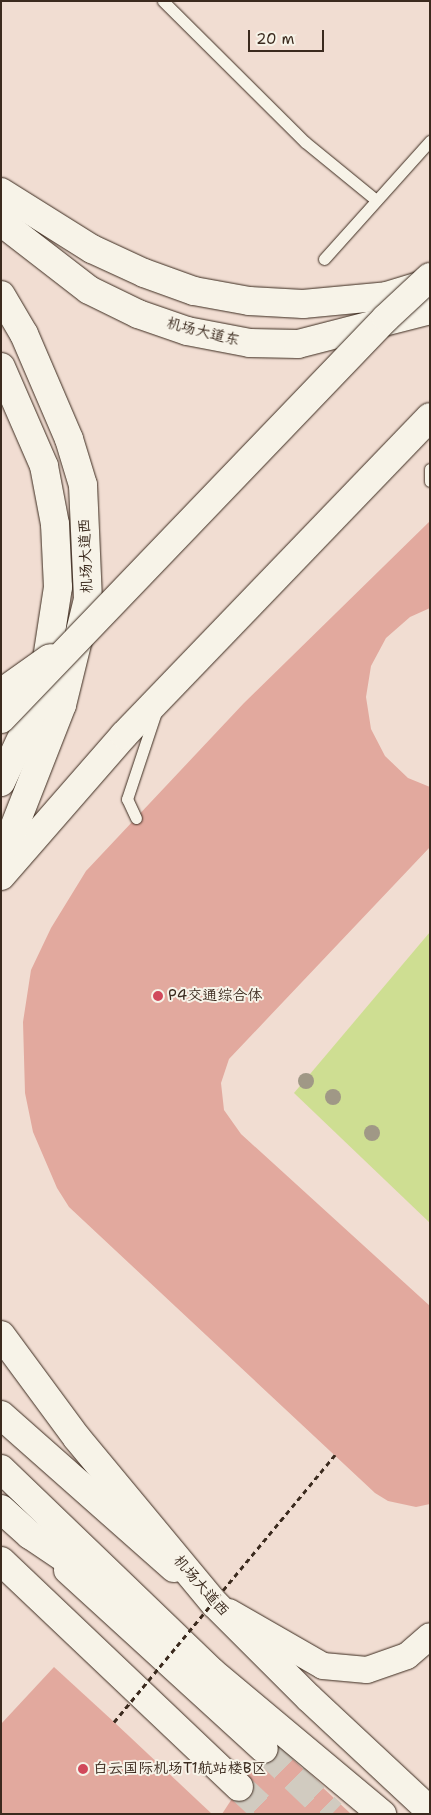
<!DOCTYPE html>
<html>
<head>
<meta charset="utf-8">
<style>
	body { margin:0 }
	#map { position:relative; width:431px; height:1815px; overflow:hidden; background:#f7f3e8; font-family:"Shantell Sans","LXGW WenKai TC",sans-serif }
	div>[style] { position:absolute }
	.built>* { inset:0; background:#f1ddd2; transform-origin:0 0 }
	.green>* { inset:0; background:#cede92 }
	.building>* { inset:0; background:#e2a99e }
	.secondary-tunnel>* { height:28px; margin-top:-14px; transform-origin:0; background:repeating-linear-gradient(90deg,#d1cbc0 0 28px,transparent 0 42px) }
	.roads { filter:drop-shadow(0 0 1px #3b2a1e) drop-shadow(0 0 1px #3b2a1e) }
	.service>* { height:11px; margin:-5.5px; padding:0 5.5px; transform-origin:5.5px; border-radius:5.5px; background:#f7f3e8 }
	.tertiary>* { height:26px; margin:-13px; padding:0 13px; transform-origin:13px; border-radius:13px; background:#f7f3e8 }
	.secondary>* { height:28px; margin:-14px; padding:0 14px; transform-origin:14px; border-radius:14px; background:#f7f3e8 }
	.trunk>* { height:28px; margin:-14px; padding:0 14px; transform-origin:14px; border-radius:14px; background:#f7f3e8 }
	.path-bridge>* { height:3px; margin-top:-1.5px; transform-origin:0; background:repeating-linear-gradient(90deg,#3b2a1e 0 5px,transparent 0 9px) }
	.bridges { filter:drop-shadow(0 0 1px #3b2a1e) drop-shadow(0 0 1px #3b2a1e) }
	.secondary-bridge>* { height:28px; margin:-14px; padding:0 14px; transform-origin:14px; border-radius:14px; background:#f7f3e8 }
	.trunk-bridge>* { height:28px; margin:-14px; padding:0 14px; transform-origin:14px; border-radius:14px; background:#f7f3e8 }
	.trees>* { width:16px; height:16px; margin:-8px; border-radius:50%; background:#a09886 }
	.dots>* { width:14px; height:14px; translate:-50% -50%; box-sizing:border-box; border:2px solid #f7f3e8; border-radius:50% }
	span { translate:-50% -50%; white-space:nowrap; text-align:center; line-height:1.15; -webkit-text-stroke:4px #f7f3e8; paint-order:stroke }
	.street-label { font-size:15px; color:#3b2a1e }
	.poi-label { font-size:15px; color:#3b2a1e }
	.left { translate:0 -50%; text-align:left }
	.frame { position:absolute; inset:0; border:2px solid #3b2a1e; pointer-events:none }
	.scale { position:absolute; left:248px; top:30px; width:76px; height:22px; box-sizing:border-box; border:2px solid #3b2a1e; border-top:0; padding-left:6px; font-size:15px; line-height:18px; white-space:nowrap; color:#3b2a1e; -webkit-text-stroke:4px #f7f3e8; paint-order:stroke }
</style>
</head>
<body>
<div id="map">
	<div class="built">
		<div style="left:1px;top:1px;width:429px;height:1813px"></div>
	</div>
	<div class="green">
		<div style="clip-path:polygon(430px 932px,430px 1223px,294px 1093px)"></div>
	</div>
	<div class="building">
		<div style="clip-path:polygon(430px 521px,430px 608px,410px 617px,386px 638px,371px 666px,366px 697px,371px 729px,385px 756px,408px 778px,430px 787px,430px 847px,229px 1059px,221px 1083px,224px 1110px,241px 1134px,430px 1306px,430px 1504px,416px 1507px,388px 1501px,375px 1493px,69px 1207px,57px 1188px,33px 1132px,25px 1093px,23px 1022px,31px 970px,51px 928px,86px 871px,244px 703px)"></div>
		<div style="clip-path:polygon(54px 1667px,114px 1722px,212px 1814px,1px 1814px,1px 1724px)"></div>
		<div style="clip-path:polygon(271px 1739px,351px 1814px,222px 1814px)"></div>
	</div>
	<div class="secondary-tunnel">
		<div style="left:264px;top:1749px;width:94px;rotate:43.7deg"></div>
		<div style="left:239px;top:1787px;width:40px;rotate:43deg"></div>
	</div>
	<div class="roads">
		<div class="service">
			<div style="left:163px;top:1px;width:200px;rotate:44.8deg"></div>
			<div style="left:305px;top:142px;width:92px;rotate:39.2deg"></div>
			<div style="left:324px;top:259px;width:159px;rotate:-48.1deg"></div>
			<div style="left:430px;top:469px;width:12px;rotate:90deg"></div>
			<div style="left:136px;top:818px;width:21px;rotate:-115deg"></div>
			<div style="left:127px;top:799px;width:89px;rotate:-71.6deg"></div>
		</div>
		<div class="tertiary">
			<div style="left:229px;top:1612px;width:108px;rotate:29.9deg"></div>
			<div style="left:323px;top:1666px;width:44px;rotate:5.2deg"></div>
			<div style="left:367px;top:1670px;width:42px;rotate:-19.3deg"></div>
			<div style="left:407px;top:1656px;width:30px;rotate:-41deg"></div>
		</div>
		<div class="secondary">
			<div style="left:1px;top:876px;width:187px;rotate:-48.9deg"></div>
			<div style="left:124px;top:735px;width:441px;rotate:-46.1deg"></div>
			<div style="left:1px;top:1415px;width:231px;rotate:41.5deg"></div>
			<div style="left:1px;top:1561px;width:328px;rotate:43.5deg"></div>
			<div style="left:68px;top:1570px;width:265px;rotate:42.4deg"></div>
		</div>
		<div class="trunk">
			<div style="left:1px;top:192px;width:107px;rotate:32.1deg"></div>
			<div style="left:92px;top:249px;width:57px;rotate:24.8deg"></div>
			<div style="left:144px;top:273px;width:53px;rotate:19.8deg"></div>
			<div style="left:194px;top:291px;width:56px;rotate:10.3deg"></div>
			<div style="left:249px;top:301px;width:54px;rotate:3.2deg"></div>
			<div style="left:303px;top:304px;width:84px;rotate:-5.4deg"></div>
			<div style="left:387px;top:296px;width:41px;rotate:-17.1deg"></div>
			<div style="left:1px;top:222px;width:111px;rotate:37.7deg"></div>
			<div style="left:89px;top:290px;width:55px;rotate:26.1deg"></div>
			<div style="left:138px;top:314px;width:52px;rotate:19.1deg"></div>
			<div style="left:187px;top:331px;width:64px;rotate:10.8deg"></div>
			<div style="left:250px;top:343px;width:48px;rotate:1.2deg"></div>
			<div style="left:298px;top:344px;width:136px;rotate:-14.4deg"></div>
			<div style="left:1px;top:295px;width:45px;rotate:59.5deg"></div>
			<div style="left:24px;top:334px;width:114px;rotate:66.8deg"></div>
			<div style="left:69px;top:439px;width:48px;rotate:73.1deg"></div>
			<div style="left:83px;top:485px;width:114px;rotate:87.5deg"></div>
			<div style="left:88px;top:599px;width:109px;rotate:103.8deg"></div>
			<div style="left:62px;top:705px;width:134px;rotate:111.4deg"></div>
			<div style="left:13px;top:830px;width:23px;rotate:121deg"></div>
			<div style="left:1px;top:367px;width:108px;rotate:66.5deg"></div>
			<div style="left:44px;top:466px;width:59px;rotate:79.3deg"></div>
			<div style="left:55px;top:524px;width:63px;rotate:87.3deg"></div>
			<div style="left:58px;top:587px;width:92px;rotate:98.7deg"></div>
			<div style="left:44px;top:678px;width:49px;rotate:109.2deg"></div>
			<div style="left:28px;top:724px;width:64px;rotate:115deg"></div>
			<div style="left:1px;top:1335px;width:128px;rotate:53.6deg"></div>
			<div style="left:77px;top:1438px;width:216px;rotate:50.3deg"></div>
			<div style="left:215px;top:1604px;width:133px;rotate:45deg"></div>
			<div style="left:309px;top:1698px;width:166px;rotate:43deg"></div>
			<div style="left:1px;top:1469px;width:293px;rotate:43.9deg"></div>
			<div style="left:212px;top:1672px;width:222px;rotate:39.9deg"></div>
			<div style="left:1px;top:1509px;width:39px;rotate:42deg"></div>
			<div style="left:30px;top:1535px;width:84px;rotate:33.9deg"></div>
		</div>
	</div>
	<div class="path-bridge">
		<div style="left:114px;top:1722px;width:347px;rotate:-50.4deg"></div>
	</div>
	<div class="bridges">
		<div class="secondary-bridge">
			<div style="left:1px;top:693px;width:60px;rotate:-35.5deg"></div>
		</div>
		<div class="trunk-bridge">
			<div style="left:1px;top:719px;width:556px;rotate:-46.17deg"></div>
			<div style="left:386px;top:318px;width:60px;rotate:-43deg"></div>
		</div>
	</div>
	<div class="trees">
		<div style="left:306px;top:1081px"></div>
		<div style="left:333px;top:1097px"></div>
		<div style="left:372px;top:1133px"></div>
	</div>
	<div class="dots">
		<div style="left:158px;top:996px;background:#d1495b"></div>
		<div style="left:83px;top:1769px;background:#d1495b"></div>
	</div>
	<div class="street-label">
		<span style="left:203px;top:332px;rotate:14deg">机场大道东</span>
		<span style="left:86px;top:556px;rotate:-92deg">机场大道西</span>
		<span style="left:201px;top:1586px;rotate:49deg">机场大道西</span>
	</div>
	<div class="poi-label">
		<span class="left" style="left:168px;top:996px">P4交通综合体</span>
		<span class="left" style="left:93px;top:1769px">白云国际机场T1航站楼B区</span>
	</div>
	<div class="frame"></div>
	<div class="scale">20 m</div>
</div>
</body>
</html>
